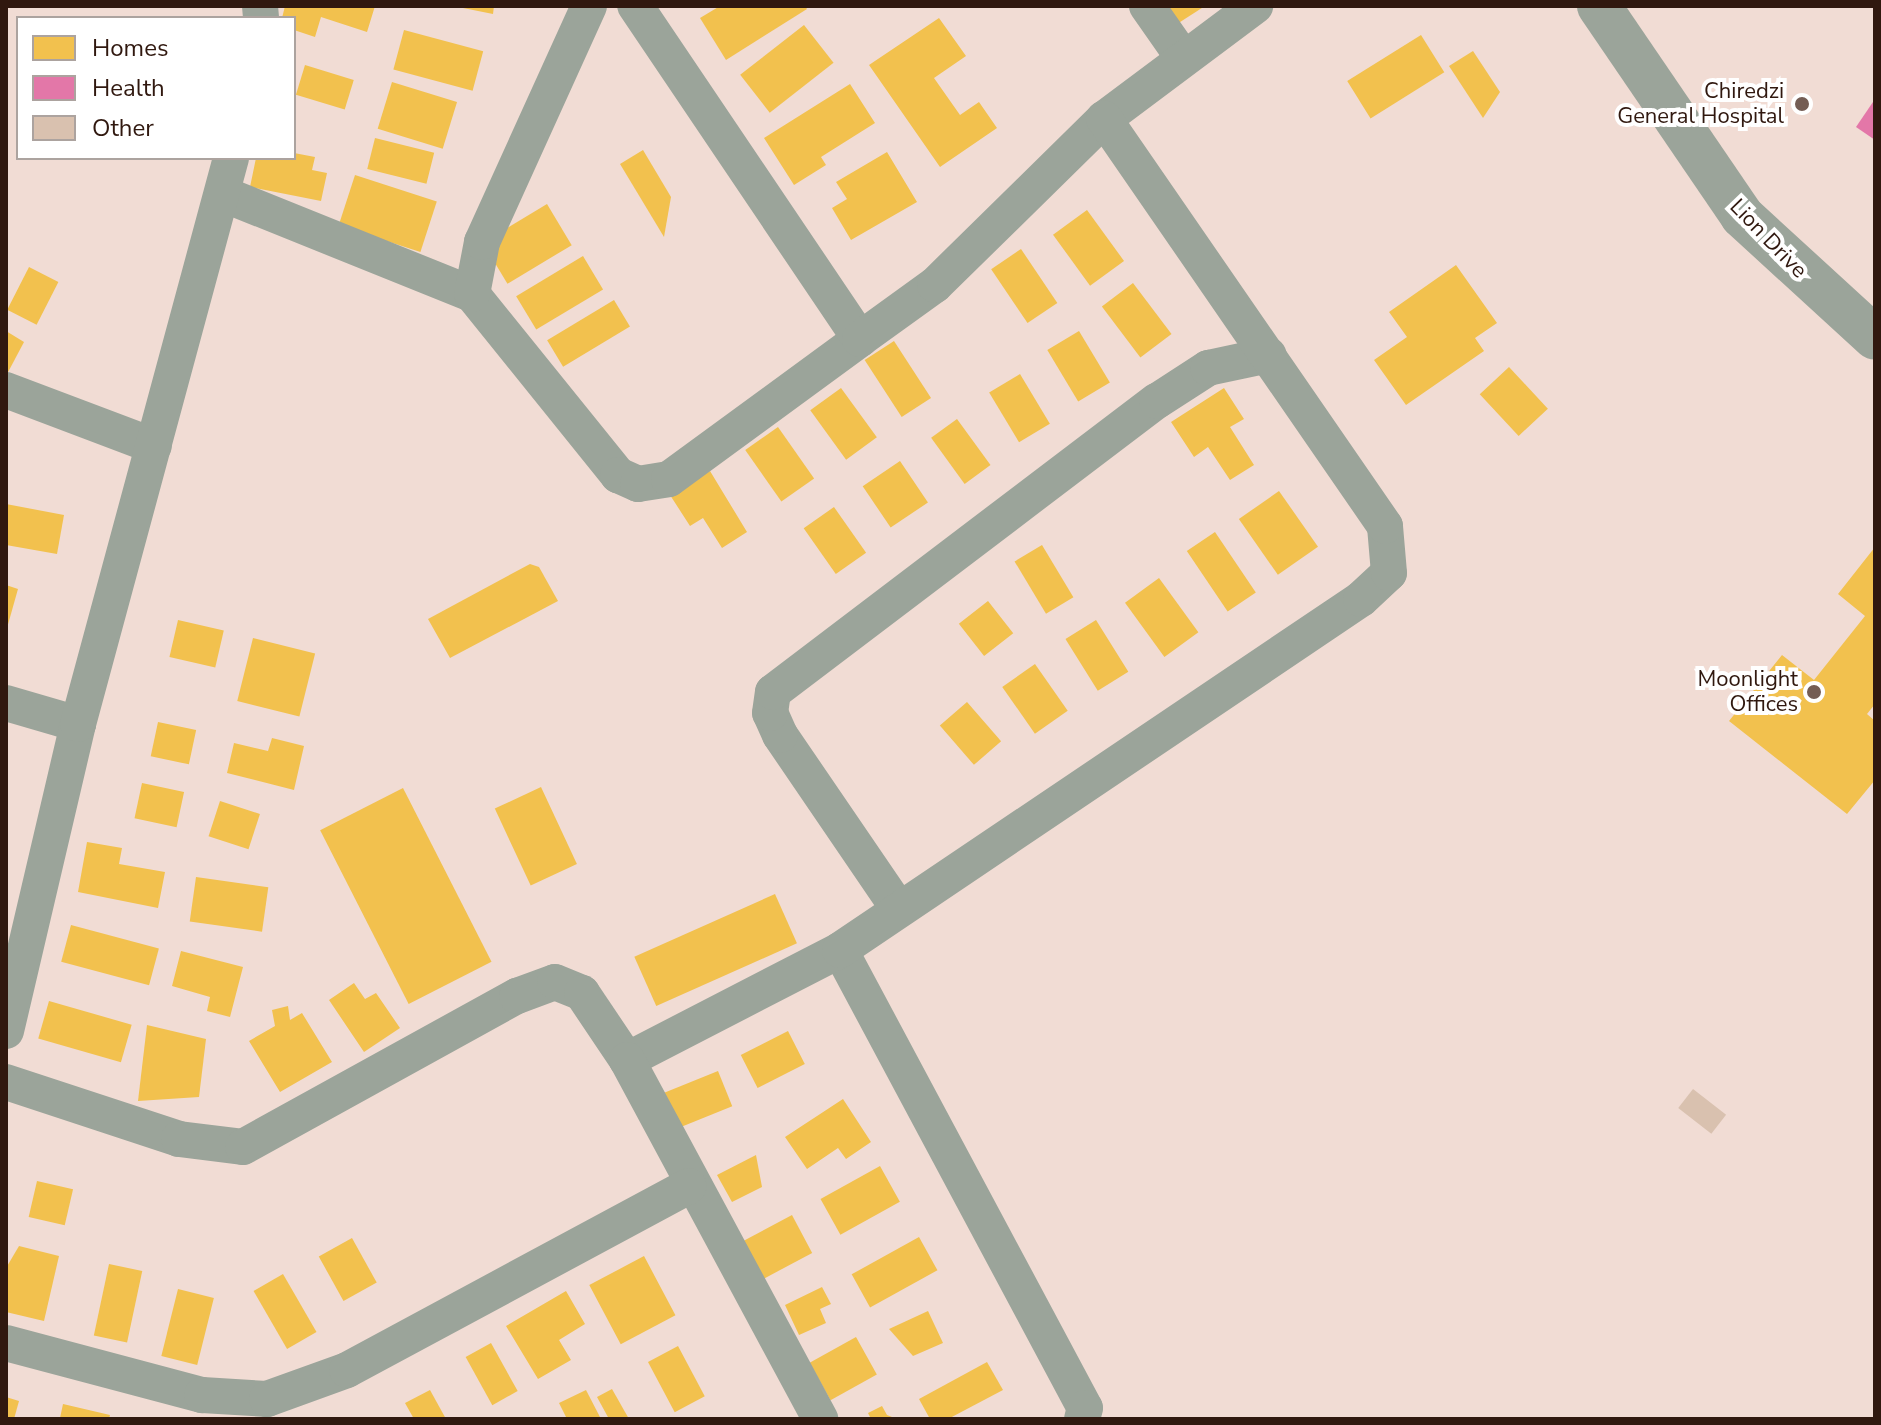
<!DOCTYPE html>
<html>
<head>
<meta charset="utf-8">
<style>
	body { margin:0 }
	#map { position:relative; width:1881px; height:1425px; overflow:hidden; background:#f1dcd4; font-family:"Nunito Sans",sans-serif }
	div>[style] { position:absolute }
	.homes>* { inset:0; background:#f2c14e; transform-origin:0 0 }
	.health>* { inset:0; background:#e377a8 }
	.building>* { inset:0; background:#d9c1af; transform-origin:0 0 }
	.minor>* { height:36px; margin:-18px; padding:0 18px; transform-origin:18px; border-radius:18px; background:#9ba49a }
	.tertiary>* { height:44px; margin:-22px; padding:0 22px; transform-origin:22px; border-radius:22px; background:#9ba49a }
	.dots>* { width:22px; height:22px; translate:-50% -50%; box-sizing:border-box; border:4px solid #fff; border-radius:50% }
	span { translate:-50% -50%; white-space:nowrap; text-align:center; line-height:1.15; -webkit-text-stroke:8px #fff; paint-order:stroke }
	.poi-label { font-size:22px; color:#30180f }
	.right { translate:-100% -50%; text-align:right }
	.street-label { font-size:22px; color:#30180f }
	.frame { position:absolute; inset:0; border:8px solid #30180f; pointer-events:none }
	.legend { position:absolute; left:16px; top:16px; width:280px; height:144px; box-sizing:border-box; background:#fff; border:2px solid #aca39f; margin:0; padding:10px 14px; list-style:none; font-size:24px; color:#30180f }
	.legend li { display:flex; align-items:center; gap:16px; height:40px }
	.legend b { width:40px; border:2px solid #aca39f }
</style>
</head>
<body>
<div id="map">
	<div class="homes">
		<div style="clip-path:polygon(285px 6px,375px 6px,367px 32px,321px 17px,315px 37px,294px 30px,294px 18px,282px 18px)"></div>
		<div style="clip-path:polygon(453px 6px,494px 6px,493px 14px)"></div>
		<div style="clip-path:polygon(720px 6px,805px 6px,807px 9px,726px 60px,700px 18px)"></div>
		<div style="clip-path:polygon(1166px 6px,1205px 6px,1177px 24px)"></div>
		<div style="clip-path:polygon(939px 18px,966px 56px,934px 78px,960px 115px,979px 102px,997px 128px,940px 167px,869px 65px)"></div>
		<div style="left:804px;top:25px;width:48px;height:81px;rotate:52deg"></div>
		<div style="left:404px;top:30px;width:82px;height:41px;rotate:15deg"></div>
		<div style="left:1421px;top:35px;width:44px;height:87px;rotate:58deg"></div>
		<div style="clip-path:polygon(1473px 51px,1500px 92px,1483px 118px,1449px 66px)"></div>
		<div style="left:305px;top:65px;width:51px;height:31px;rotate:17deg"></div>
		<div style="left:392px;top:82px;width:68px;height:49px;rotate:17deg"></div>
		<div style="clip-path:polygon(850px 84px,875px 123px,821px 157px,826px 165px,794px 185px,764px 138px)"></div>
		<div style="left:375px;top:138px;width:61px;height:32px;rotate:14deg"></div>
		<div style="clip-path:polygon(643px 150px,671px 197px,664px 237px,620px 164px)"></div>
		<div style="clip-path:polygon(887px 152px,917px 202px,851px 240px,832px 208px,847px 199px,836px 182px)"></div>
		<div style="clip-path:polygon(294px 153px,315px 157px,312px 170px,327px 173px,321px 201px,250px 187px,256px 158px)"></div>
		<div style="left:355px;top:175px;width:86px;height:53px;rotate:18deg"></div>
		<div style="left:547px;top:204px;width:48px;height:75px;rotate:59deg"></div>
		<div style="left:1087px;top:210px;width:63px;height:42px;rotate:54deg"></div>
		<div style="left:1021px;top:249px;width:65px;height:36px;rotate:56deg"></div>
		<div style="left:583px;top:256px;width:39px;height:78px;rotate:59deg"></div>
		<div style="clip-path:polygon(1456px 265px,1497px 323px,1475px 338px,1484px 351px,1406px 405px,1374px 360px,1407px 337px,1389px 312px)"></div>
		<div style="left:29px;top:267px;width:33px;height:48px;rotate:27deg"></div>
		<div style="left:1133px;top:283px;width:64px;height:39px;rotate:53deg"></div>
		<div style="left:614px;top:300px;width:31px;height:78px;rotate:59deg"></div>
		<div style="clip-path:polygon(6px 331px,24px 342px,6px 376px)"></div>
		<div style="left:1079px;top:331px;width:60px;height:37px;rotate:59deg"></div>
		<div style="left:894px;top:341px;width:68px;height:35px;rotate:57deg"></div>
		<div style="left:1509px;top:367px;width:57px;height:40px;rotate:47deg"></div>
		<div style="left:1020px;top:374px;width:58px;height:36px;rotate:59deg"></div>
		<div style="left:841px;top:388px;width:61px;height:38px;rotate:54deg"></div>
		<div style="clip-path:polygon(1224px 388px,1244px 419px,1230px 427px,1254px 465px,1230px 480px,1208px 447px,1194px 457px,1171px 422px)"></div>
		<div style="left:957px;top:419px;width:57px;height:32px;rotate:54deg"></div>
		<div style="left:778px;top:427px;width:63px;height:40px;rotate:55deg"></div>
		<div style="left:900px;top:461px;width:50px;height:45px;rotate:56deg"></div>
		<div style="clip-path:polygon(710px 471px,747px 532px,722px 548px,703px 518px,690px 526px,670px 495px)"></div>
		<div style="left:1279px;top:491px;width:68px;height:49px;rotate:55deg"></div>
		<div style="clip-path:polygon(6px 504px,64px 515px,57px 554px,6px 545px)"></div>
		<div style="left:834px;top:507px;width:56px;height:37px;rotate:55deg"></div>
		<div style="left:1215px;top:532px;width:73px;height:34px;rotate:56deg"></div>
		<div style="left:1042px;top:545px;width:61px;height:32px;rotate:59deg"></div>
		<div style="clip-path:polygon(1875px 547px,1875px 704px,1867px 714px,1875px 721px,1875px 780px,1847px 814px,1729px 721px,1782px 655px,1814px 680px,1865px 616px,1838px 594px)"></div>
		<div style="clip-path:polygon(530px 564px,539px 567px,558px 601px,450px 658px,428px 619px)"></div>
		<div style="left:1159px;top:578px;width:67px;height:42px;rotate:54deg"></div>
		<div style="clip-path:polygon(6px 585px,18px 589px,7px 628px,6px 628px)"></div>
		<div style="left:988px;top:601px;width:41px;height:37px;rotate:52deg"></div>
		<div style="left:178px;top:620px;width:47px;height:38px;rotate:13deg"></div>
		<div style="left:1096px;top:620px;width:61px;height:36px;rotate:58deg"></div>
		<div style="left:253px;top:638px;width:64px;height:65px;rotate:14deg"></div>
		<div style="left:1035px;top:664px;width:57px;height:40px;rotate:55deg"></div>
		<div style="left:967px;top:702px;width:52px;height:36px;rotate:49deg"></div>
		<div style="left:158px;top:722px;width:39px;height:35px;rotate:12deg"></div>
		<div style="clip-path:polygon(272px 738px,304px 746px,294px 790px,227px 773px,234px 743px,268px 751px)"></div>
		<div style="left:142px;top:783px;width:43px;height:36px;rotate:12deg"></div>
		<div style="left:541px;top:787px;width:85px;height:51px;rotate:65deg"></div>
		<div style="left:403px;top:788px;width:195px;height:93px;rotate:63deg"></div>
		<div style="left:220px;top:801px;width:42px;height:37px;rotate:18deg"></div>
		<div style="clip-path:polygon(87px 842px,122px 848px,119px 864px,165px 872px,158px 908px,78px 892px)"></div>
		<div style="left:196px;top:877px;width:73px;height:45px;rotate:8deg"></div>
		<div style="left:775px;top:894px;width:54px;height:154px;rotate:66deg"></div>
		<div style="left:71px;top:925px;width:91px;height:38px;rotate:15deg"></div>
		<div style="clip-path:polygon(181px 951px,243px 967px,230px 1017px,207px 1011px,210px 997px,172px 986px)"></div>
		<div style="clip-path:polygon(354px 983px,365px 999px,376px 993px,400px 1028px,364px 1052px,329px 1000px)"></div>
		<div style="left:49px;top:1001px;width:86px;height:39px;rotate:16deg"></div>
		<div style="clip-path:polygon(288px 1006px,290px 1020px,302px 1013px,332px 1062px,280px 1092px,249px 1041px,275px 1026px,272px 1010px)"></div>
		<div style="clip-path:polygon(147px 1025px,206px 1039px,199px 1097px,138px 1101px)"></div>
		<div style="left:788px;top:1031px;width:37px;height:53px;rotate:63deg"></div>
		<div style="left:718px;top:1071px;width:38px;height:66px;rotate:68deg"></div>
		<div style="clip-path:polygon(843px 1099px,871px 1142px,846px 1159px,838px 1148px,807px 1169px,785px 1137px)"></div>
		<div style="clip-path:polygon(756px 1155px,762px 1187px,732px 1202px,717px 1175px)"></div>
		<div style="left:880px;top:1166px;width:41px;height:68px;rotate:61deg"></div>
		<div style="left:37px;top:1181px;width:37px;height:37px;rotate:13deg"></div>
		<div style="left:792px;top:1215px;width:43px;height:69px;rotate:62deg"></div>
		<div style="left:919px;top:1237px;width:38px;height:77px;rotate:61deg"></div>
		<div style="left:352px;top:1238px;width:51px;height:38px;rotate:61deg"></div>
		<div style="clip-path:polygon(19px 1246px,59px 1256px,44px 1321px,6px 1312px,6px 1268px)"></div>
		<div style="left:644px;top:1256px;width:67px;height:62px;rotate:62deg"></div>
		<div style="left:109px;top:1264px;width:34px;height:73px;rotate:12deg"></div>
		<div style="left:283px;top:1274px;width:67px;height:34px;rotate:60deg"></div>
		<div style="clip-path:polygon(822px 1287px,831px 1304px,820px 1309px,826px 1323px,799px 1335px,785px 1305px)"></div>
		<div style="left:178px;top:1289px;width:37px;height:69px;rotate:14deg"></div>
		<div style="clip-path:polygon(566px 1291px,585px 1324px,559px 1340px,571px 1360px,538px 1379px,506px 1326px)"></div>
		<div style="clip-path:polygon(928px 1311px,943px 1343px,913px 1356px,889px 1329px)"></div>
		<div style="left:856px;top:1337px;width:43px;height:53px;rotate:61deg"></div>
		<div style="left:491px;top:1343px;width:55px;height:29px;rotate:61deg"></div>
		<div style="left:678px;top:1346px;width:57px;height:34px;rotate:62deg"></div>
		<div style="clip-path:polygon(987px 1362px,1003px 1390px,948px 1419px,930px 1419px,919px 1399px)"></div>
		<div style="clip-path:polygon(612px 1389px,629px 1419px,609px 1419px,597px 1397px)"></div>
		<div style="clip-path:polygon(430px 1390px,446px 1419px,414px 1419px,405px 1403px)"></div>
		<div style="clip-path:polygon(586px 1390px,601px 1419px,567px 1419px,559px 1403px)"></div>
		<div style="clip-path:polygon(6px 1397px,19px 1401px,14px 1419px,6px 1419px)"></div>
		<div style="clip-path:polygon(63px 1404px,110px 1415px,109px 1419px,51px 1419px,60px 1418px)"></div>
		<div style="clip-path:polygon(882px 1406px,887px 1415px,897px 1419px,871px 1419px,868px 1413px)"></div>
	</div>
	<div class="health">
		<div style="clip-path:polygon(1875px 99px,1875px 140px,1856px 127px)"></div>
	</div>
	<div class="building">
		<div style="left:1693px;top:1089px;width:42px;height:24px;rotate:38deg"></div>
	</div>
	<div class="minor">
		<div style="left:260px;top:6px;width:12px;rotate:85deg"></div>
		<div style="left:1147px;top:6px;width:61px;rotate:55deg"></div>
		<div style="left:223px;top:194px;width:268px;rotate:21.9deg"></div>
		<div style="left:472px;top:294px;width:233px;rotate:51.1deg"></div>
		<div style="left:618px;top:475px;width:22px;rotate:24deg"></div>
		<div style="left:638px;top:484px;width:31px;rotate:-9deg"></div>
		<div style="left:669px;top:479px;width:237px;rotate:-36.2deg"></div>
		<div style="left:860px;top:339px;width:402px;rotate:-124deg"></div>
		<div style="left:472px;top:294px;width:53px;rotate:-79.1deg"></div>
		<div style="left:482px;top:242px;width:259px;rotate:-65.6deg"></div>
		<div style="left:860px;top:339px;width:92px;rotate:-35.8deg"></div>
		<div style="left:935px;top:285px;width:237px;rotate:-44.5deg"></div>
		<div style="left:1104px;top:119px;width:189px;rotate:-36.8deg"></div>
		<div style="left:6px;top:390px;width:158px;rotate:20.7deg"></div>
		<div style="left:6px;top:703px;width:75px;rotate:16.3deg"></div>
		<div style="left:898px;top:908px;width:209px;rotate:-124.3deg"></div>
		<div style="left:780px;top:735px;width:24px;rotate:-114deg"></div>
		<div style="left:770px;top:713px;width:21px;rotate:-82deg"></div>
		<div style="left:773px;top:692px;width:482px;rotate:-37.2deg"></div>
		<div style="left:1157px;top:401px;width:61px;rotate:-32.9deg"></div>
		<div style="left:1208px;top:368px;width:62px;rotate:-12deg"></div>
		<div style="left:840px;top:950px;width:519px;rotate:61.86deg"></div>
		<div style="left:1085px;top:1408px;width:11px;rotate:105deg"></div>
		<div style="left:6px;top:1031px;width:315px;rotate:-76.8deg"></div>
		<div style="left:78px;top:724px;width:586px;rotate:-74.87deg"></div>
		<div style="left:627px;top:1060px;width:240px;rotate:-27.3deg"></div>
		<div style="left:840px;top:950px;width:628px;rotate:-33.97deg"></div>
		<div style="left:1361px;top:599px;width:38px;rotate:-43deg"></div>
		<div style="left:1389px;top:573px;width:47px;rotate:-94.9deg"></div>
		<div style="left:1385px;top:526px;width:495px;rotate:-124.6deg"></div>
		<div style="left:6px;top:1082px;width:182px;rotate:18.2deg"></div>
		<div style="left:179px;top:1139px;width:64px;rotate:7.1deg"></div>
		<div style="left:243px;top:1147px;width:313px;rotate:-28.9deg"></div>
		<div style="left:517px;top:996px;width:40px;rotate:-20.2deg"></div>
		<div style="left:555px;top:982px;width:29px;rotate:22deg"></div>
		<div style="left:582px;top:993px;width:81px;rotate:56.1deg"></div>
		<div style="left:627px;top:1060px;width:408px;rotate:61.7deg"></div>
		<div style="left:6px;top:1343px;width:203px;rotate:14.9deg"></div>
		<div style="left:202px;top:1395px;width:65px;rotate:3.5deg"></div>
		<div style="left:267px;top:1399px;width:85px;rotate:-19.9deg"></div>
		<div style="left:347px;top:1370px;width:388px;rotate:-28.3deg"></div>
	</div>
	<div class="tertiary">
		<div style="left:1599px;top:6px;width:254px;rotate:55.7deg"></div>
		<div style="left:1742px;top:216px;width:180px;rotate:42.5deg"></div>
	</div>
	<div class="dots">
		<div style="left:1802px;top:104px;background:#745d54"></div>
		<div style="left:1814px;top:692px;background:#745d54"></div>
	</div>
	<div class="poi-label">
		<span class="right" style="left:1784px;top:104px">Chiredzi<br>General Hospital</span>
		<span class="right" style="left:1798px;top:692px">Moonlight<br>Offices</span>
	</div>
	<div class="street-label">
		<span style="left:1768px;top:239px;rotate:46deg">Lion Drive</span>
	</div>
	<div class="frame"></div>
	<ul class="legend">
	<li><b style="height:22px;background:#f2c14e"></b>Homes</li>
	<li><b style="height:22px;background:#e377a8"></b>Health</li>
	<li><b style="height:22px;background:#d9c1af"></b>Other</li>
	</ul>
</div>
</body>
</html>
